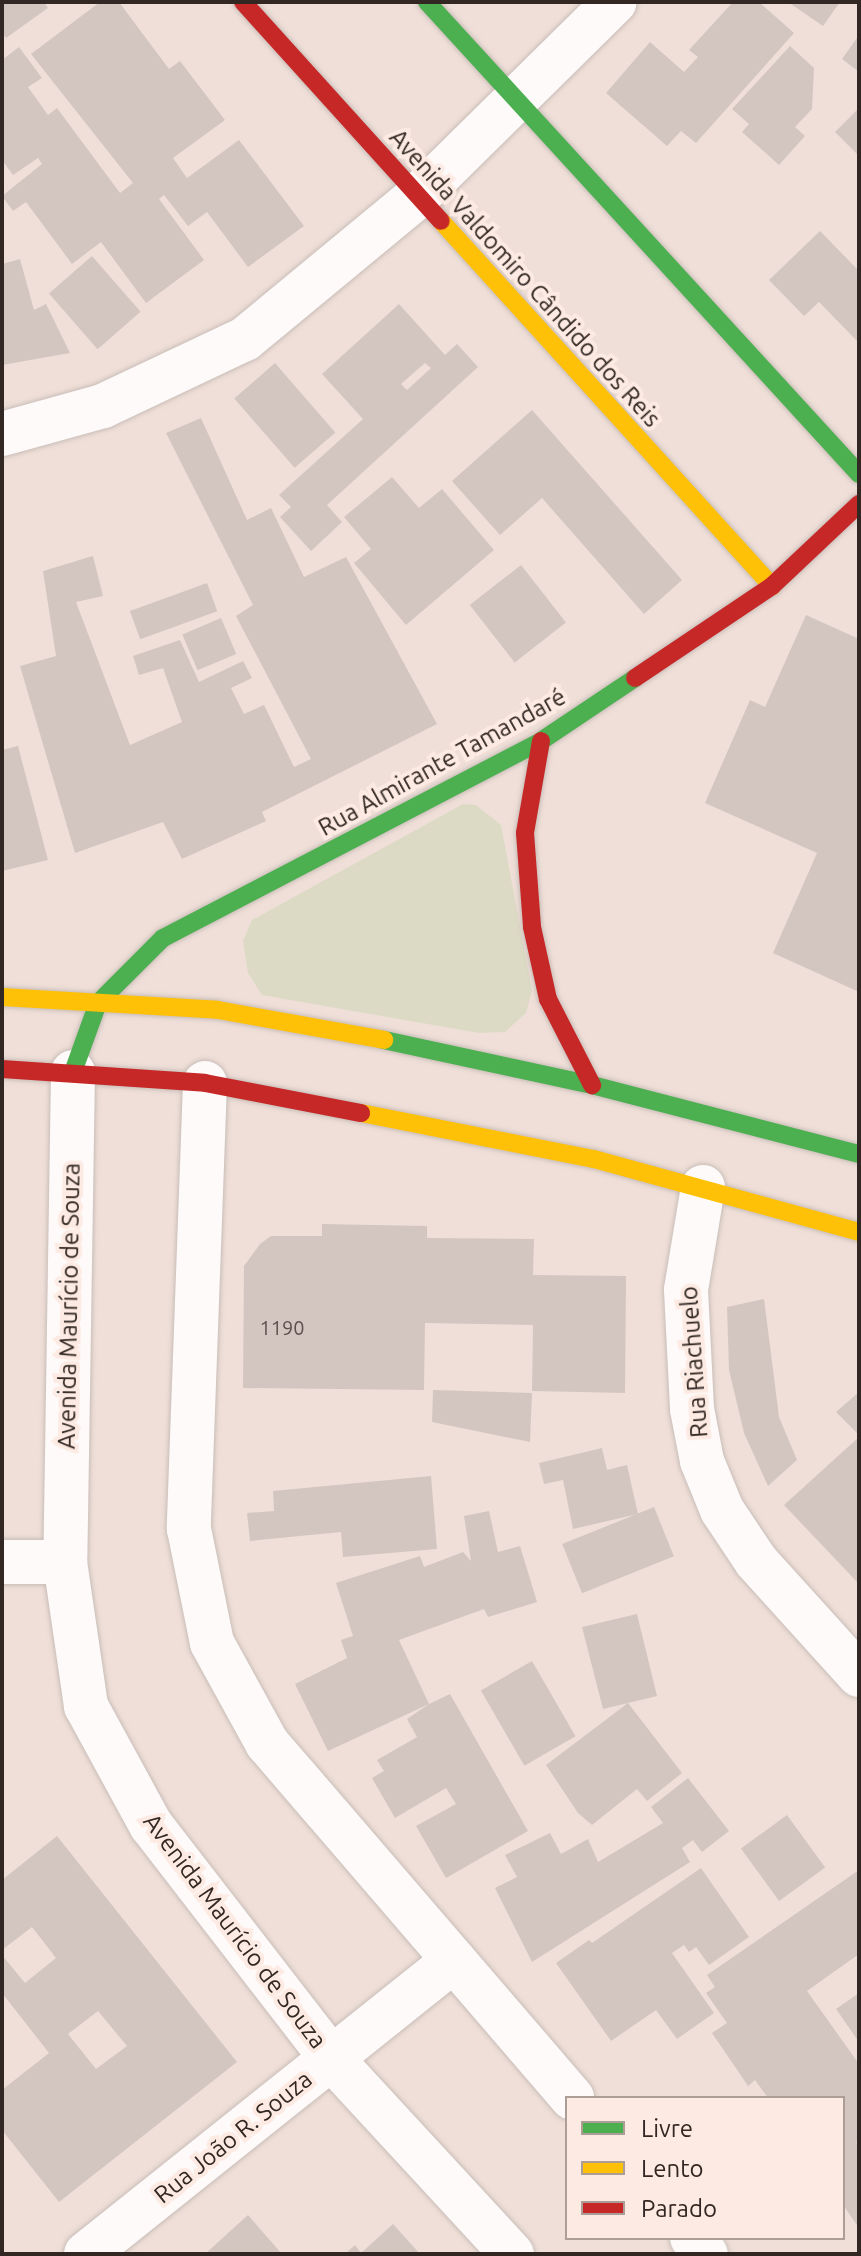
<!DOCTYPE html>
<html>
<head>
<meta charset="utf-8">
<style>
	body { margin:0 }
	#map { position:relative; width:861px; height:2256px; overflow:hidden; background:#efdfd8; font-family:Ubuntu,sans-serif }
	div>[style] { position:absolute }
	.green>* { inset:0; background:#dcdac5 }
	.building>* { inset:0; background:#d3c6c1; transform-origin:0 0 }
	.roads { filter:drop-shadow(0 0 2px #c9bdb8) drop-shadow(0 0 2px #c9bdb8) }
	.street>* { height:44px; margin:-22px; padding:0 22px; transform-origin:22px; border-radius:22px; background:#fdfaf9 }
	.fast>* { height:18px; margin:-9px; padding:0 9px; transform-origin:9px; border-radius:9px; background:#4caf50 }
	.slow>* { height:18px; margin:-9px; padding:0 9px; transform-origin:9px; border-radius:9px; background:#ffc107 }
	.jam>* { height:18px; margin:-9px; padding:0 9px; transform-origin:9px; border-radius:9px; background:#c62828 }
	span { translate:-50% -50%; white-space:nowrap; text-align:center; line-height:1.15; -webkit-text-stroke:8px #fdebe3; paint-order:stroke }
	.number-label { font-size:20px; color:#5c504c }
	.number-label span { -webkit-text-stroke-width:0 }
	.street-label { font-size:24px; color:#322722 }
	.frame { position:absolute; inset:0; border:4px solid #322722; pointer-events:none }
	.legend { position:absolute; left:565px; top:2096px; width:280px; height:144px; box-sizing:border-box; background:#fdebe3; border:2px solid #ac9d96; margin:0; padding:10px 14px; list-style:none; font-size:24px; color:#322722 }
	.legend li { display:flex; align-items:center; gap:16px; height:40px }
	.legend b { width:40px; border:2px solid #ac9d96 }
</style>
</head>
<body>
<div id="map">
	<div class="green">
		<div style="clip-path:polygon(463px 804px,476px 805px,501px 825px,532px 990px,526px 1013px,505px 1032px,479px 1033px,262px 995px,248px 973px,243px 941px,252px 920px)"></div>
	</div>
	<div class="building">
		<div style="clip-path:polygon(2px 2px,44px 2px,48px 8px,6px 38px,2px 32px)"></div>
		<div style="clip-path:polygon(100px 2px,119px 2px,169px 69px,180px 61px,225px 120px,173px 158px,187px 178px,239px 140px,304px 226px,248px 267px,207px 212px,188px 226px,164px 195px,159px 199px,204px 260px,146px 303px,101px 242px,72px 264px,26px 202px,13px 211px,2px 196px,42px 164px,38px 158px,13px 175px,2px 160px,2px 60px,19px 47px,42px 78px,28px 87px,48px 115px,57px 108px,120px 193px,133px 183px,31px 54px)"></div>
		<div style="clip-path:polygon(733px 2px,759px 2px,794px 33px,696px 143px,681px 131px,667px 146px,606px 93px,650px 42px,684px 72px,698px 57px,689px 50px)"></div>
		<div style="clip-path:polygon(788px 2px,840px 2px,823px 26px)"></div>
		<div style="clip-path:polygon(859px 35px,859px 72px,842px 59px)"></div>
		<div style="clip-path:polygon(790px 46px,814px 68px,812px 109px,795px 127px,805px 136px,779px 165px,742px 132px,749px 124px,732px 109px)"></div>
		<div style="clip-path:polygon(859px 108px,859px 156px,835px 132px)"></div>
		<div style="clip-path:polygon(820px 231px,859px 271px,859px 343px,819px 302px,804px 316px,769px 280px)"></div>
		<div style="left:92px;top:256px;width:74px;height:57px;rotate:49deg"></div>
		<div style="clip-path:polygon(20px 259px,34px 310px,46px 304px,70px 353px,2px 365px,2px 264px)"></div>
		<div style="clip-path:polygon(evenodd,399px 304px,445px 355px,457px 344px,478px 367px,327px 505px,342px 522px,311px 551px,280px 517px,291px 507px,279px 495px,363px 419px,322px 374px,399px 304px,425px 363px,431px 368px,407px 390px,401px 384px,425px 363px)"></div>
		<div style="left:275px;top:363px;width:92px;height:54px;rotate:49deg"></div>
		<div style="clip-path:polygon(532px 410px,682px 580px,644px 614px,542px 498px,500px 535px,452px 481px)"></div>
		<div style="clip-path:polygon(201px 418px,247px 520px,271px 508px,304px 577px,346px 557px,437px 724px,262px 812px,266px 821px,182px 859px,163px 822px,75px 853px,20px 666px,56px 656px,43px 571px,93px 556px,103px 596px,76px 602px,130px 745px,182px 722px,163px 668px,139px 675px,133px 656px,180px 640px,199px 682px,243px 661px,252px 678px,231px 688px,244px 714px,264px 705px,294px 767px,311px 759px,236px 616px,253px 605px,166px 433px)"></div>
		<div style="clip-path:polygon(392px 477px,419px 508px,442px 489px,494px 550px,406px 625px,354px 563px,371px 549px,344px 517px)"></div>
		<div style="left:521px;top:565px;width:73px;height:65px;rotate:52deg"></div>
		<div style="left:207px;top:583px;width:30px;height:82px;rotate:70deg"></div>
		<div style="clip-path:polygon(806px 615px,859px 639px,859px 992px,773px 953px,817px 853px,705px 803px,750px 700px,765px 707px)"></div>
		<div style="left:221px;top:618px;width:39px;height:42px;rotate:67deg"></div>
		<div style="clip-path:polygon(18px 746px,48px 860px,2px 871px,2px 750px)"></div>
		<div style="clip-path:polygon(322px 1224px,427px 1226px,427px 1238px,534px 1239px,533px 1275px,626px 1276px,625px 1393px,532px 1391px,533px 1325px,425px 1323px,424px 1390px,243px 1388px,244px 1266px,260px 1244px,271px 1236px,322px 1236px)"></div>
		<div style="clip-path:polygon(764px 1299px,779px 1417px,797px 1460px,768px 1486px,744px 1433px,729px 1370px,727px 1307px)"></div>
		<div style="clip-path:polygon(433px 1390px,532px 1393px,530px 1442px,432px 1422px)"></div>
		<div style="clip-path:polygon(859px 1392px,859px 1435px,836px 1412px)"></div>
		<div style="clip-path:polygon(859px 1437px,859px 1584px,784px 1505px)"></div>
		<div style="clip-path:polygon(602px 1448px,607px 1470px,627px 1465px,638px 1514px,573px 1529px,563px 1480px,544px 1484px,539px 1463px)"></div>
		<div style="clip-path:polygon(431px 1476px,437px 1549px,343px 1557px,341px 1532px,250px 1541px,247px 1513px,274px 1511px,273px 1491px)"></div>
		<div style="left:654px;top:1507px;width:53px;height:99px;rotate:68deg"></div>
		<div style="clip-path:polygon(489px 1511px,498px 1552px,520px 1546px,537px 1602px,488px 1617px,484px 1609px,399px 1640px,429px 1704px,450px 1694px,528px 1831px,446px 1878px,416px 1826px,456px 1804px,446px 1788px,395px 1818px,372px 1778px,384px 1771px,377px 1760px,417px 1737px,407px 1719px,429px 1704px,328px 1751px,295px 1684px,347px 1658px,341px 1640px,353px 1636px,336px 1583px,420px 1556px,424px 1567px,463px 1552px,471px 1561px,464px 1516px)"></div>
		<div style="clip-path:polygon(637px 1614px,657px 1696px,628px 1703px,682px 1773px,647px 1801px,637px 1789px,592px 1825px,578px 1813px,546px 1765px,628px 1703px,603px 1709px,582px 1627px)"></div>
		<div style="left:532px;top:1661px;width:87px;height:59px;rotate:60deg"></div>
		<div style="clip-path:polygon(688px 1778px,729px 1831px,702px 1852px,693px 1840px,682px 1848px,690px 1862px,532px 1962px,495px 1888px,517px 1877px,505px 1855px,550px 1833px,561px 1854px,588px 1839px,598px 1862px,663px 1823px,651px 1807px)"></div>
		<div style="left:787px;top:1815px;width:65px;height:57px;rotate:54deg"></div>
		<div style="clip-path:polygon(evenodd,57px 1836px,237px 2062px,59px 2202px,2px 2130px,2px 2090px,49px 2053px,2px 1993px,2px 1955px,25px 1983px,56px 1958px,32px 1927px,2px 1950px,2px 1880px,57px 1836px,98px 2011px,127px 2046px,96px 2069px,68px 2034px,98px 2011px)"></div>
		<div style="clip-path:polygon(701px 1868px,749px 1937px,709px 1965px,696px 1947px,689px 1952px,684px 1945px,672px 1953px,714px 2013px,677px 2039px,656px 2010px,611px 2041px,556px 1963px,589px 1940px,592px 1943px)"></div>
		<div style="clip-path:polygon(859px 1870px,859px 1954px,807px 1991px,859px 2064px,859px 2140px,856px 2142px,859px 2146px,859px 2228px,843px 2205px,843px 2098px,768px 2098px,755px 2080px,748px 2086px,712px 2033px,727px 2023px,706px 1993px,715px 1987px,707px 1975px)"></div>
		<div style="clip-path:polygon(859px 1993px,859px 2042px,836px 2009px)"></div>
		<div style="clip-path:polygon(248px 2215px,282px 2254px,205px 2254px)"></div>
		<div style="clip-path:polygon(393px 2224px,420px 2254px,345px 2254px,355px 2245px,361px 2253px)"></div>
	</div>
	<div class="roads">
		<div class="street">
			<div style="left:2px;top:434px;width:105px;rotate:-15.5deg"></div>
			<div style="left:103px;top:406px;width:157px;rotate:-25.3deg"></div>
			<div style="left:245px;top:339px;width:224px;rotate:-39.6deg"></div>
			<div style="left:418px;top:196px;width:276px;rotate:-44.6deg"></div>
			<div style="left:73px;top:1072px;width:490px;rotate:90.9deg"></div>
			<div style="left:65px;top:1562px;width:146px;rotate:81.7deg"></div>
			<div style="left:86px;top:1706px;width:136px;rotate:61.4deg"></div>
			<div style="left:151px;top:1825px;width:294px;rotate:52.3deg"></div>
			<div style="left:331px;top:2058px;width:267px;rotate:47.3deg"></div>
			<div style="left:205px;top:1083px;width:446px;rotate:92.1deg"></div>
			<div style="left:189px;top:1529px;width:116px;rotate:78.6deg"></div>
			<div style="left:212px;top:1643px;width:114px;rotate:61.2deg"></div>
			<div style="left:267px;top:1743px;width:468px;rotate:49.3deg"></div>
			<div style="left:703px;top:1187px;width:104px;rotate:99.4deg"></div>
			<div style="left:686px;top:1290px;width:119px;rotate:87.1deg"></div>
			<div style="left:692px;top:1409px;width:53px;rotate:79.1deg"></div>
			<div style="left:702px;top:1461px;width:53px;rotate:67.8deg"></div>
			<div style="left:722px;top:1510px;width:61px;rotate:56.3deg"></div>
			<div style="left:756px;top:1561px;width:154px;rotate:47.9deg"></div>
			<div style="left:2px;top:1562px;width:63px"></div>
			<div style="left:692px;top:2238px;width:21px;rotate:49deg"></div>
			<div style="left:86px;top:2254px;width:471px;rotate:-38.6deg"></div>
		</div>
		<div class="fast">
			<div style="left:427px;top:2px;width:640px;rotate:47.53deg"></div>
			<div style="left:384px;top:1040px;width:213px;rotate:12.2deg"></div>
			<div style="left:592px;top:1085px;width:276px;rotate:14.5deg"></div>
			<div style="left:73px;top:1072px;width:73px;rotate:-70.1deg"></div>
			<div style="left:98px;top:1003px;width:92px;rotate:-45deg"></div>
			<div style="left:163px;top:938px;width:426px;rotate:-27.5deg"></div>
			<div style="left:541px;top:741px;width:113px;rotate:-33.8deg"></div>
		</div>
		<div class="slow">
			<div style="left:441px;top:221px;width:493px;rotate:47.8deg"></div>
			<div style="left:2px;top:997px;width:216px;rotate:3.4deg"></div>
			<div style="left:218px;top:1010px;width:169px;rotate:10.2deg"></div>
			<div style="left:361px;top:1113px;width:237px;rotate:11.2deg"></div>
			<div style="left:594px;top:1159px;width:275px;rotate:15.4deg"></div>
		</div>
		<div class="jam">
			<div style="left:243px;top:2px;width:295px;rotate:47.9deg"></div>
			<div style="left:635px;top:678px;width:165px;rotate:-33.9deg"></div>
			<div style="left:772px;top:586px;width:120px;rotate:-43.3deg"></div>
			<div style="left:541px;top:741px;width:93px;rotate:99.9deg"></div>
			<div style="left:525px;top:833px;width:94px;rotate:85.7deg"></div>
			<div style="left:532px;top:927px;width:74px;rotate:77.5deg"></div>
			<div style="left:548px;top:999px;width:97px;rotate:62.9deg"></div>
			<div style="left:2px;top:1069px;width:203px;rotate:3.9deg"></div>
			<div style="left:205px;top:1083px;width:159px;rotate:10.9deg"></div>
		</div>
	</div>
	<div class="number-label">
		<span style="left:282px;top:1327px">1190</span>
	</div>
	<div class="street-label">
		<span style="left:525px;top:278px;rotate:48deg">Avenida Valdomiro Cândido dos Reis</span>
		<span style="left:442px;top:762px;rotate:-29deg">Rua Almirante Tamandaré</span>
		<span style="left:69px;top:1306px;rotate:-89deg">Avenida Maurício de Souza</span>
		<span style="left:694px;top:1362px;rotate:-94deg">Rua Riachuelo</span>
		<span style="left:235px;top:1931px;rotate:53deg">Avenida Maurício de Souza</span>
		<span style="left:233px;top:2137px;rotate:-39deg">Rua João R. Souza</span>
	</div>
	<div class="frame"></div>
	<ul class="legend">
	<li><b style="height:10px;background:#4caf50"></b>Livre</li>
	<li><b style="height:10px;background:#ffc107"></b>Lento</li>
	<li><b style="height:10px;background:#c62828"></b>Parado</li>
	</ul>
</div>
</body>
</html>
